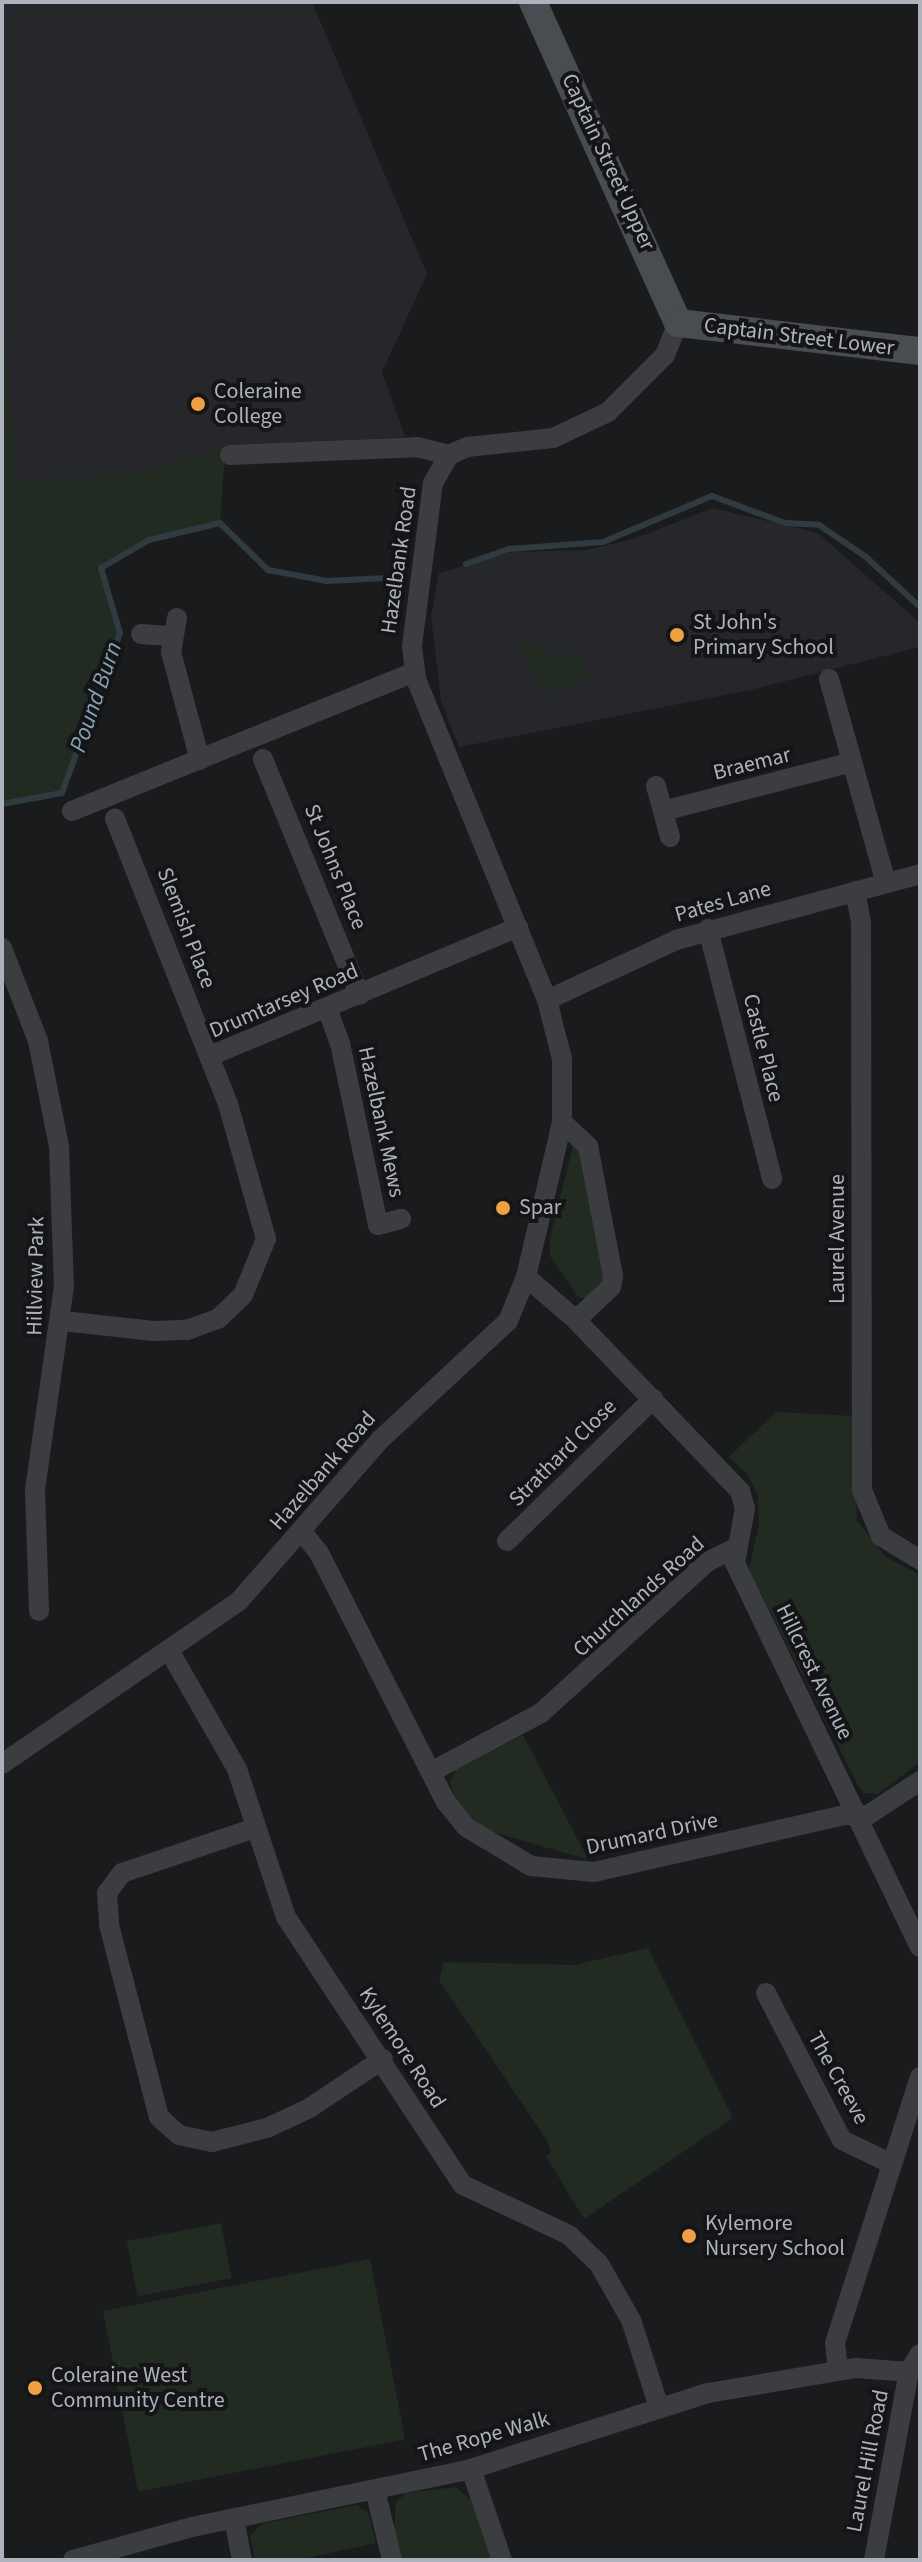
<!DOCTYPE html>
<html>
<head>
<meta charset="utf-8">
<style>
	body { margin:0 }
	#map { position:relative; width:922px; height:2562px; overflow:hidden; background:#1a1b1d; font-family:"Source Sans 3",sans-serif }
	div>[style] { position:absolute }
	.built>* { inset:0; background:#26272a }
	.green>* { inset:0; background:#222b22; transform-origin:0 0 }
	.stream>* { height:6px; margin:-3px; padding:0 3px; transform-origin:3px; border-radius:3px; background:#303b41 }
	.minor>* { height:20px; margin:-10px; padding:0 10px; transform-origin:10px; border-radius:10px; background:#3b3d41 }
	.secondary>* { height:28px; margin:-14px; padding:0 14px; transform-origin:14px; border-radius:14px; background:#494c51 }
	.dots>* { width:22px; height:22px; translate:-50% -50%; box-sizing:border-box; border:4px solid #151518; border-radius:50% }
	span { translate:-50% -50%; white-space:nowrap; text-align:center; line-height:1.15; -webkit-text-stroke:8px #151518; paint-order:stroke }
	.street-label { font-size:22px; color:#adb3bc }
	.poi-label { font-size:22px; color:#adb3bc }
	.left { translate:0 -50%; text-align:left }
	.water-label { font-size:24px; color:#86a4b5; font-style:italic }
	.frame { position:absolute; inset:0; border:4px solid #adb3bc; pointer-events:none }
</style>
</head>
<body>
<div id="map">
	<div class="built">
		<div style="clip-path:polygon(2px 2px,312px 2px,427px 274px,382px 372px,405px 437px,225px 448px,220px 523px,149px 540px,101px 568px,120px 633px,62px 793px,2px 804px)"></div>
		<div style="clip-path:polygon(713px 508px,818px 533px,920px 623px,920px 647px,750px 690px,459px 747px,441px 701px,431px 616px,439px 573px,511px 552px,588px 550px,633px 539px)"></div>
	</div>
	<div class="green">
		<div style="clip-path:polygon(2px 318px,17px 481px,126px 476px,225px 448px,220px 523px,149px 540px,101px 568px,120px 633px,62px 793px,2px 804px)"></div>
		<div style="clip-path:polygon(530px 639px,534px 648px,544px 644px,550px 657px,566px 651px,569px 659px,581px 654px,591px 678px,553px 693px,549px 683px,540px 687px,522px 642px)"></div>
		<div style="clip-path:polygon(573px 1146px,581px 1151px,605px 1273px,604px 1284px,585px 1298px,579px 1298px,550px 1256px,550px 1238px)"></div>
		<div style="clip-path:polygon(776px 1412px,854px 1416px,857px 1521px,886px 1557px,920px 1575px,920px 1762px,878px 1794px,864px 1793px,858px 1785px,749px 1569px,759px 1524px,758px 1496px,748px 1475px,729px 1457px)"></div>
		<div style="clip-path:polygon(523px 1735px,586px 1855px,586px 1859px,482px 1829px,454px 1797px,450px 1781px,456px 1770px)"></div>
		<div style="clip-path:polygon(648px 1948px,733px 2118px,584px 2219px,546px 2156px,551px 2152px,548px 2142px,439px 1980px,444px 1962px,575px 1965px)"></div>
		<div style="left:221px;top:2223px;width:56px;height:96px;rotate:79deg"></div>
		<div style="left:370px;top:2259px;width:184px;height:272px;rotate:79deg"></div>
		<div style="clip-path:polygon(456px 2487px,476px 2505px,493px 2560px,402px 2560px,394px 2531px,396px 2502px,406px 2493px)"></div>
		<div style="clip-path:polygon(356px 2505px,368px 2512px,376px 2543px,298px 2560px,255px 2560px,250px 2536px,261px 2524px)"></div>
	</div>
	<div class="stream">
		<div style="left:466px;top:564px;width:46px;rotate:-19.2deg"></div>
		<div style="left:509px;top:549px;width:94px;rotate:-4.3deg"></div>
		<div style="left:603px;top:542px;width:118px;rotate:-22.9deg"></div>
		<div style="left:712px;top:496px;width:78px;rotate:20.3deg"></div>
		<div style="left:785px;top:523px;width:34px;rotate:3deg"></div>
		<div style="left:819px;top:525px;width:57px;rotate:34.2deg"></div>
		<div style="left:866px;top:557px;width:74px;rotate:42.8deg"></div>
		<div style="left:2px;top:804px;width:61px;rotate:-10.4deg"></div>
		<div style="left:62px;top:793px;width:170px;rotate:-70.1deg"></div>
		<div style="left:120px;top:633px;width:68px;rotate:-106.3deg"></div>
		<div style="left:101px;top:568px;width:56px;rotate:-30.3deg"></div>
		<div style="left:149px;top:540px;width:73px;rotate:-13.5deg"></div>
		<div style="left:220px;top:523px;width:67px;rotate:44.4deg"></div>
		<div style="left:268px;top:570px;width:60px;rotate:10.6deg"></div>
		<div style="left:327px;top:581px;width:60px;rotate:-2.9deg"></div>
	</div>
	<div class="minor">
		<div style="left:230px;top:455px;width:187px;rotate:-2.4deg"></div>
		<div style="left:417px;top:447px;width:33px;rotate:14deg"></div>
		<div style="left:177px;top:618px;width:35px;rotate:100deg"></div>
		<div style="left:171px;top:652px;width:112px;rotate:75deg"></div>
		<div style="left:141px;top:634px;width:32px;rotate:4deg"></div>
		<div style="left:829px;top:679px;width:212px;rotate:74.4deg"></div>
		<div style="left:263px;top:759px;width:255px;rotate:67.7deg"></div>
		<div style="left:656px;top:786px;width:53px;rotate:74.6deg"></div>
		<div style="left:72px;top:811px;width:369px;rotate:-22.1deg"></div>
		<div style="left:663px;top:811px;width:195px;rotate:-14.5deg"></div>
		<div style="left:855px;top:891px;width:33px;rotate:79deg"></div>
		<div style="left:861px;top:923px;width:567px;rotate:89.9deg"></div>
		<div style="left:862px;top:1490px;width:50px;rotate:67.6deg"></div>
		<div style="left:881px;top:1536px;width:46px;rotate:31.6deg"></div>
		<div style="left:708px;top:929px;width:258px;rotate:75.6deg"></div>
		<div style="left:2px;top:948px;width:100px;rotate:68.8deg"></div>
		<div style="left:38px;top:1041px;width:107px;rotate:78.7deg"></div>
		<div style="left:59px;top:1146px;width:140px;rotate:88deg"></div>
		<div style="left:64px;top:1286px;width:206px;rotate:98.1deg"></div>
		<div style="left:35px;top:1490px;width:121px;rotate:88.1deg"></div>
		<div style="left:547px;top:1000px;width:142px;rotate:-24.9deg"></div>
		<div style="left:676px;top:940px;width:253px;rotate:-15.1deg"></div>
		<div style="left:327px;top:1008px;width:37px;rotate:70deg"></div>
		<div style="left:340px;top:1043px;width:186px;rotate:78.2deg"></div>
		<div style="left:378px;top:1225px;width:24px;rotate:-15deg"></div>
		<div style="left:210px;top:1056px;width:334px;rotate:-22.7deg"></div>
		<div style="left:562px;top:1122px;width:35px;rotate:43deg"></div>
		<div style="left:588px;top:1146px;width:132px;rotate:79.1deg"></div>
		<div style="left:613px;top:1276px;width:11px;rotate:100deg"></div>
		<div style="left:611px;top:1287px;width:48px;rotate:136.7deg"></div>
		<div style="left:526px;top:1277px;width:66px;rotate:40.7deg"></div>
		<div style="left:576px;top:1320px;width:237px;rotate:46.2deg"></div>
		<div style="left:740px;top:1491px;width:18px;rotate:74deg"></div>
		<div style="left:745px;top:1508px;width:56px;rotate:100.3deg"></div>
		<div style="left:735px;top:1563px;width:426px;rotate:64.3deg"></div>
		<div style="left:63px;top:1321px;width:91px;rotate:6.3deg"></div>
		<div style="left:153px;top:1331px;width:34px;rotate:-2deg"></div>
		<div style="left:187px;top:1330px;width:33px;rotate:-20deg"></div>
		<div style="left:218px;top:1319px;width:35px;rotate:-44deg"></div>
		<div style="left:243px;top:1295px;width:61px;rotate:-67.7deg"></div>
		<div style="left:266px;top:1239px;width:140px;rotate:-105.7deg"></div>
		<div style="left:228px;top:1104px;width:307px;rotate:-111.6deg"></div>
		<div style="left:302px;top:1532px;width:27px;rotate:51deg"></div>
		<div style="left:319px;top:1553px;width:280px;rotate:63deg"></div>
		<div style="left:446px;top:1802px;width:32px;rotate:51deg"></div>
		<div style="left:466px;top:1827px;width:76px;rotate:31deg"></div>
		<div style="left:531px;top:1866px;width:63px;rotate:5.4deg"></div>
		<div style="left:594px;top:1872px;width:257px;rotate:-12.8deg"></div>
		<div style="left:845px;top:1815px;width:23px"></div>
		<div style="left:868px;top:1815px;width:62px;rotate:-33.2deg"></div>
		<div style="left:507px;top:1541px;width:204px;rotate:-44.2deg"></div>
		<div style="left:170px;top:1652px;width:135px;rotate:60.2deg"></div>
		<div style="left:237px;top:1769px;width:156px;rotate:71.7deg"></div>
		<div style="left:286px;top:1917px;width:321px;rotate:56.6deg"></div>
		<div style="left:463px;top:2185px;width:117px;rotate:25.3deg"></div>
		<div style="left:569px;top:2235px;width:42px;rotate:44deg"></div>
		<div style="left:599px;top:2264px;width:64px;rotate:60.3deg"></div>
		<div style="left:631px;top:2320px;width:91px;rotate:72.2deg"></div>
		<div style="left:2px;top:1764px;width:288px;rotate:-34.5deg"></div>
		<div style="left:239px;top:1601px;width:214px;rotate:-48.8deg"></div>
		<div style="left:380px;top:1440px;width:175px;rotate:-42.9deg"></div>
		<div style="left:508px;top:1321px;width:48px;rotate:-67.8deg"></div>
		<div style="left:526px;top:1277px;width:159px;rotate:-76.9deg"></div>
		<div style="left:562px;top:1122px;width:63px;rotate:-90deg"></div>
		<div style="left:562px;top:1059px;width:61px;rotate:-104.3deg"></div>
		<div style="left:547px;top:1000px;width:347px;rotate:-112.2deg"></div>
		<div style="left:416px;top:679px;width:33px;rotate:-97deg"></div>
		<div style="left:412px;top:646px;width:164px;rotate:-82.7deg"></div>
		<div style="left:433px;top:483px;width:32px;rotate:-60deg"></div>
		<div style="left:449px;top:455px;width:20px;rotate:-24deg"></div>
		<div style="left:467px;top:447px;width:86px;rotate:-6deg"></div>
		<div style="left:553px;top:438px;width:61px;rotate:-25.3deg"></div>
		<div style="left:608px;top:412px;width:81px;rotate:-45deg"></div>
		<div style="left:665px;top:355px;width:35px;rotate:-68deg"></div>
		<div style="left:431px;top:1772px;width:125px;rotate:-28.2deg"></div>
		<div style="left:541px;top:1713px;width:224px;rotate:-42.3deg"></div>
		<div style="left:707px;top:1562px;width:30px;rotate:-26deg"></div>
		<div style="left:255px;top:1828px;width:140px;rotate:161.3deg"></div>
		<div style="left:122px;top:1873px;width:25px;rotate:127deg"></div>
		<div style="left:107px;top:1893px;width:32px;rotate:86deg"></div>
		<div style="left:109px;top:1925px;width:198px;rotate:75.4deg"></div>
		<div style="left:159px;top:2117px;width:27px;rotate:42deg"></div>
		<div style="left:179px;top:2135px;width:34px;rotate:12deg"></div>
		<div style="left:212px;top:2142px;width:57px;rotate:-14.3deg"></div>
		<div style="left:267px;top:2128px;width:45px;rotate:-24.9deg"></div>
		<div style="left:308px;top:2109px;width:90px;rotate:-33.7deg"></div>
		<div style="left:766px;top:1993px;width:165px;rotate:62.7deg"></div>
		<div style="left:842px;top:2140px;width:53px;rotate:25.6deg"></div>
		<div style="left:838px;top:2371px;width:28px;rotate:-96deg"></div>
		<div style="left:835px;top:2343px;width:279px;rotate:-72.3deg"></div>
		<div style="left:471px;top:2469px;width:96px;rotate:71.2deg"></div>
		<div style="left:375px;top:2490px;width:72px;rotate:76.3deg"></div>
		<div style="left:234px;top:2519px;width:42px;rotate:79deg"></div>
		<div style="left:73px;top:2560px;width:123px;rotate:-15.5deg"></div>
		<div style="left:192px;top:2527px;width:285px;rotate:-11.7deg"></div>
		<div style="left:471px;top:2469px;width:249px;rotate:-17.8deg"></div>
		<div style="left:708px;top:2393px;width:150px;rotate:-9.6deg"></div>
		<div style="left:856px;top:2368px;width:53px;rotate:4.3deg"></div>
		<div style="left:874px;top:2560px;width:191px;rotate:-79.5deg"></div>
		<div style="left:909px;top:2372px;width:21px;rotate:-59deg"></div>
	</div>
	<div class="secondary">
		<div style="left:533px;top:2px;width:352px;rotate:65.7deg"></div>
		<div style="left:678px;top:323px;width:244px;rotate:6.6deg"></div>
	</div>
	<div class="dots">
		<div style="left:198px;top:404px;background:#eda142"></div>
		<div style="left:677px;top:635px;background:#eda142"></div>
		<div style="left:503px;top:1208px;background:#eda142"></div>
		<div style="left:689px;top:2236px;background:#eda142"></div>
		<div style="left:35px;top:2388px;background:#eda142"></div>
	</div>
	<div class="street-label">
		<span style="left:608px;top:162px;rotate:65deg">Captain Street Upper</span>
		<span style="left:799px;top:337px;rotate:7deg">Captain Street Lower</span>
		<span style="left:399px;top:560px;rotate:-82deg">Hazelbank Road</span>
		<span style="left:752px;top:764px;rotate:-14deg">Braemar</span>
		<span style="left:335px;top:867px;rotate:68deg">St Johns Place</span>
		<span style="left:723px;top:902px;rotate:-16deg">Pates Lane</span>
		<span style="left:186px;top:928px;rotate:69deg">Slemish Place</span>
		<span style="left:284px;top:1001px;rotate:-23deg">Drumtarsey Road</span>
		<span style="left:763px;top:1048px;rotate:76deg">Castle Place</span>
		<span style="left:381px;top:1122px;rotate:78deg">Hazelbank Mews</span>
		<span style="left:838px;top:1239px;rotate:-90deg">Laurel Avenue</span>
		<span style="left:36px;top:1276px;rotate:-89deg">Hillview Park</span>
		<span style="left:563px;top:1453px;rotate:-45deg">Strathard Close</span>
		<span style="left:323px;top:1471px;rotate:-49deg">Hazelbank Road</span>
		<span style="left:639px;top:1597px;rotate:-42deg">Churchlands Road</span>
		<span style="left:814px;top:1672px;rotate:64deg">Hillcrest Avenue</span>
		<span style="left:652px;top:1834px;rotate:-12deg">Drumard Drive</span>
		<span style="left:402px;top:2048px;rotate:57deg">Kylemore Road</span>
		<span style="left:838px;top:2078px;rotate:61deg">The Creeve</span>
		<span style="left:484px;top:2437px;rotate:-16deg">The Rope Walk</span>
		<span style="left:868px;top:2461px;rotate:-79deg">Laurel Hill Road</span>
	</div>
	<div class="poi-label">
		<span class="left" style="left:214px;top:404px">Coleraine<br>College</span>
		<span class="left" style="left:693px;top:635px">St John's<br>Primary School</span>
		<span class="left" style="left:519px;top:1208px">Spar</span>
		<span class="left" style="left:705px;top:2236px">Kylemore<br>Nursery School</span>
		<span class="left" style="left:51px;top:2388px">Coleraine West<br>Community Centre</span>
	</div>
	<div class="water-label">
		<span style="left:96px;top:697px;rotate:-71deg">Pound Burn</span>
	</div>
	<div class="frame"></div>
</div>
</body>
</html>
